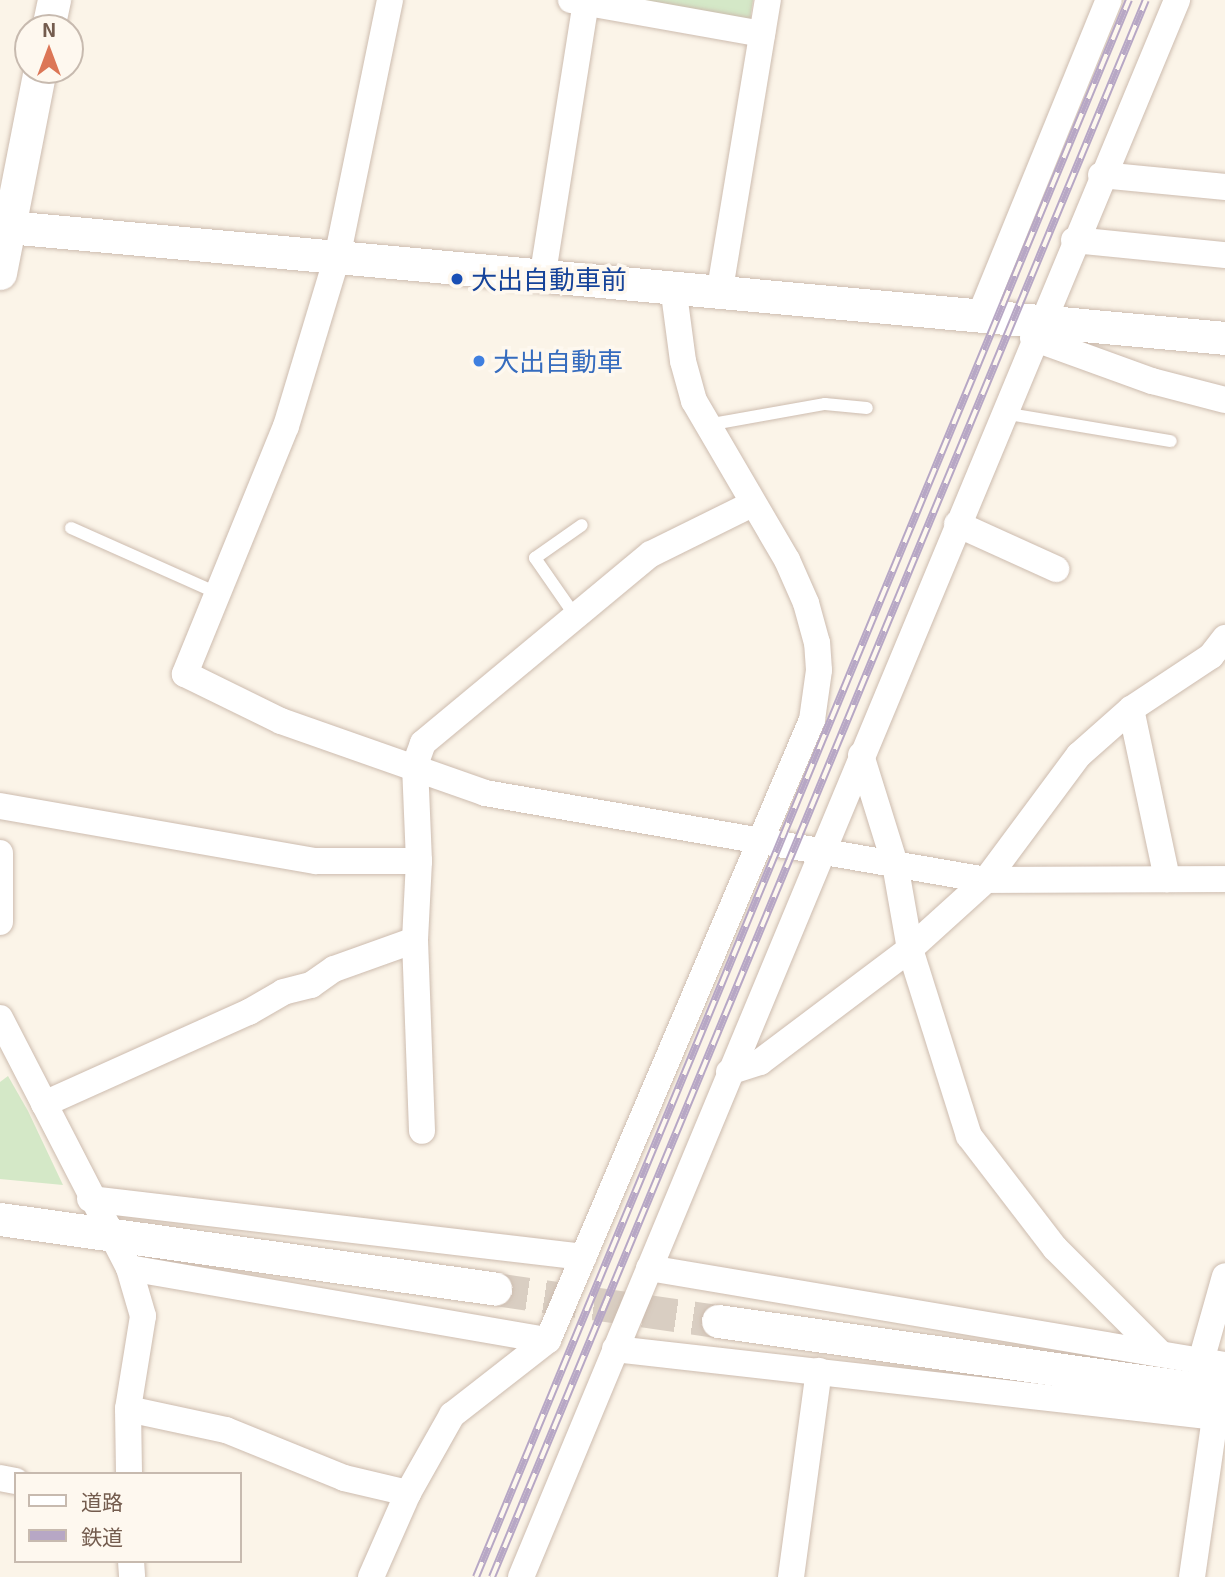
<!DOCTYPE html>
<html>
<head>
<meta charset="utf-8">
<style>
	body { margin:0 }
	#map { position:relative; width:1225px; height:1577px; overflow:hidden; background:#fbf4e8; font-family:"Exo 2","Noto Sans JP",sans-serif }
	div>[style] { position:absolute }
	.green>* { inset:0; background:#d4e8c7 }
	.tertiary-tunnel>* { height:33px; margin-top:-16.5px; transform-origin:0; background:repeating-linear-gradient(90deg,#d9cec2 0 33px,transparent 0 50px) }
	.roads { filter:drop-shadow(0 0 2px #cdbcaf) drop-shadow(0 0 2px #cdbcaf) }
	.service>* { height:12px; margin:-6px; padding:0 6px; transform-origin:6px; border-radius:6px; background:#fff }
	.minor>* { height:26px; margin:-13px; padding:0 13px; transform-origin:13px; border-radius:13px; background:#fff }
	.tertiary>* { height:33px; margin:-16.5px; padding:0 16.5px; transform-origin:16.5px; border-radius:16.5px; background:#fff }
	.rail>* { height:8px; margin-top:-4px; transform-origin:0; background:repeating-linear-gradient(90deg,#fef8ef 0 16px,#b7a7c5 0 32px); box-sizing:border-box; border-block:2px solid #b7a7c5 }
	.dots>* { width:19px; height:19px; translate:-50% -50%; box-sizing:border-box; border:4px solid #fef8ef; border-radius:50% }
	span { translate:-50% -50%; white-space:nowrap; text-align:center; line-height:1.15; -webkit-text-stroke:7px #fef8ef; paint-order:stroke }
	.transit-label { font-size:26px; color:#164399 }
	.left { translate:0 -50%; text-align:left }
	.shop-label { font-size:26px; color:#366cbe }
	.legend { position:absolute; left:14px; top:1472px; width:228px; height:91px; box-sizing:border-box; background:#fef8ef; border:2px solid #c7baaf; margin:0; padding:9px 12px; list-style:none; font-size:21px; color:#745c4e }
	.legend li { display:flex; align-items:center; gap:14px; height:35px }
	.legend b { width:35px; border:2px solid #c7baaf }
	.north { position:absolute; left:14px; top:14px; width:70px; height:70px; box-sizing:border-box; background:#fef8ef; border:2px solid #c7baaf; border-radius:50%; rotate:0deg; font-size:19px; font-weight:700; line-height:28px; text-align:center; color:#745c4e }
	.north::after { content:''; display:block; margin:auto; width:24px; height:32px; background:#dc7656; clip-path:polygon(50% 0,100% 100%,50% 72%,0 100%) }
</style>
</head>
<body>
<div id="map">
	<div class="green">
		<div style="clip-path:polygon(631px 0,753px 0,750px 20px)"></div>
		<div style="clip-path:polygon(8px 1076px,28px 1111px,63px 1185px,0 1179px,0 1082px)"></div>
	</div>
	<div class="tertiary-tunnel">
		<div style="left:495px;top:1289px;width:225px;rotate:8.2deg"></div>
	</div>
	<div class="roads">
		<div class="service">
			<div style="left:1003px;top:413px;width:170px;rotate:9.5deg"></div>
			<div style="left:707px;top:425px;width:120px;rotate:-10.1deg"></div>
			<div style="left:825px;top:404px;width:42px;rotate:5.4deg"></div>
			<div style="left:71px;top:528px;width:160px;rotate:24deg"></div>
			<div style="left:576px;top:617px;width:72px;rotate:-124.8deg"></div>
			<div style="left:535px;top:558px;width:57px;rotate:-35.1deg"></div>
		</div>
		<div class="minor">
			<div style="left:390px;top:0;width:259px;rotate:101.6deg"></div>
			<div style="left:338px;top:254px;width:180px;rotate:106.8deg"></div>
			<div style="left:286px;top:426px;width:268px;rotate:112.2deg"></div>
			<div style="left:185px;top:674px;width:107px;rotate:26.1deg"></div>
			<div style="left:281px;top:721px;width:216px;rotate:19.4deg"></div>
			<div style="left:485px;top:793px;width:508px;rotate:9.85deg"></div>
			<div style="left:986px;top:880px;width:239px;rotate:-0.2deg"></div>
			<div style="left:571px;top:0;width:194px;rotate:10.1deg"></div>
			<div style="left:1101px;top:175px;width:125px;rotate:5.5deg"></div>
			<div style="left:1074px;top:240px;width:152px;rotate:5.7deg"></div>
			<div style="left:543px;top:273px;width:276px;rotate:-81deg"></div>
			<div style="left:720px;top:289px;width:293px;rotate:-80.6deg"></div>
			<div style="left:981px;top:313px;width:338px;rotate:-67.8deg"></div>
			<div style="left:1033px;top:338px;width:127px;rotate:19.9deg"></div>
			<div style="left:1152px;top:381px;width:75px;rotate:14.6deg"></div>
			<div style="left:957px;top:524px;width:109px;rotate:24.4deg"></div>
			<div style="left:1131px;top:709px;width:174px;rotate:78deg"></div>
			<div style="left:861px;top:755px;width:114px;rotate:72.7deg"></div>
			<div style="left:895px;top:864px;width:86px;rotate:80deg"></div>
			<div style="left:910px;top:949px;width:196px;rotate:72.5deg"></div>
			<div style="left:969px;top:1136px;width:141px;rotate:52.5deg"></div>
			<div style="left:1055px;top:1248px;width:148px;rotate:45deg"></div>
			<div style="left:0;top:806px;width:321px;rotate:9.9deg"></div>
			<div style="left:316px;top:861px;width:103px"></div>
			<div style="left:419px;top:861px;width:96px;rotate:-92.4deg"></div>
			<div style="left:415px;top:765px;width:23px;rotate:-70deg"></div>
			<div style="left:423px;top:743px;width:296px;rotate:-39.7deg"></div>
			<div style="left:651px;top:554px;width:113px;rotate:-26.3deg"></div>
			<div style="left:0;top:853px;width:69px;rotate:90deg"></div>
			<div style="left:419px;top:861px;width:79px;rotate:92.9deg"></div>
			<div style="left:415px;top:940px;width:191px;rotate:87.9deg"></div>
			<div style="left:0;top:1018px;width:281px;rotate:62.7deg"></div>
			<div style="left:129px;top:1268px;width:50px;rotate:73.7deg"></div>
			<div style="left:143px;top:1316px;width:94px;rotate:99.2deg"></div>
			<div style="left:128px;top:1409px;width:65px;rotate:89.1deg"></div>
			<div style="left:729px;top:1072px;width:33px;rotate:-18deg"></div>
			<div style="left:760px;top:1062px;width:188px;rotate:-37deg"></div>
			<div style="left:910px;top:949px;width:103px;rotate:-42.2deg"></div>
			<div style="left:986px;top:880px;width:156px;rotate:-53.4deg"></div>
			<div style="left:1079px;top:755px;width:69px;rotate:-41.5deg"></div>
			<div style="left:1131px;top:709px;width:96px;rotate:-33.5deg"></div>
			<div style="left:1211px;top:656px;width:23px;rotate:-52deg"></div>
			<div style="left:44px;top:1104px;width:225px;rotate:-24.2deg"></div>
			<div style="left:249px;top:1012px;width:39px;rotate:-30deg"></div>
			<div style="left:283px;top:992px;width:29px;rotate:-14deg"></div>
			<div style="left:311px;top:985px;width:28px;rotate:-35deg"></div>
			<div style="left:334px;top:969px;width:86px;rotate:-19.7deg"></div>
			<div style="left:90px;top:1199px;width:497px;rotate:6.7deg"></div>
			<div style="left:129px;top:1268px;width:425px;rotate:9.8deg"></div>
			<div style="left:649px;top:1268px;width:584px;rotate:9.56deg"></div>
			<div style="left:615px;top:1349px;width:614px;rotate:6.45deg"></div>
			<div style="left:1201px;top:1361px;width:88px;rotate:-74.2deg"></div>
			<div style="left:128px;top:1409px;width:100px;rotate:12.1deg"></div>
			<div style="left:226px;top:1430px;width:127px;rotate:22.1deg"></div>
			<div style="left:344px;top:1478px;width:66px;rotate:13.2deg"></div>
			<div style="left:0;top:1478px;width:16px;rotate:11deg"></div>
			<div style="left:131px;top:1561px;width:16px;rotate:86deg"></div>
			<div style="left:371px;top:1577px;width:92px;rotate:-66.2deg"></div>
			<div style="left:408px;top:1493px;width:90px;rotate:-60.6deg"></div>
			<div style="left:452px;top:1415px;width:122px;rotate:-38deg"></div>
			<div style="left:548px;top:1340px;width:674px;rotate:-66.94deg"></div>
			<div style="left:812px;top:720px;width:50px;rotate:-82deg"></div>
			<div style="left:819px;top:670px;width:27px;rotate:-94deg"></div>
			<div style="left:817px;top:643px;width:41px;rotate:-105.4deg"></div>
			<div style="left:806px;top:603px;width:47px;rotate:-113.8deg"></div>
			<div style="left:787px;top:560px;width:184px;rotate:-120.3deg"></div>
			<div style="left:694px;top:401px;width:41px;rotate:-105.4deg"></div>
			<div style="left:683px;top:361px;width:76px;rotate:-97.6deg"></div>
			<div style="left:521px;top:1577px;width:1708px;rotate:-67.41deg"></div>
			<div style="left:791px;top:1577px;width:208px;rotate:-82.3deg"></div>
			<div style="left:1192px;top:1577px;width:162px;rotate:-81.8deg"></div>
		</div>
		<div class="tertiary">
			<div style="left:48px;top:28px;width:29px;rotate:-78deg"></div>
			<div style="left:8px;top:227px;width:1222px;rotate:5.21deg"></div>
			<div style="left:0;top:273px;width:207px;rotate:-78.9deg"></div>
			<div style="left:0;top:1219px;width:500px;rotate:8deg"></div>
			<div style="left:718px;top:1321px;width:512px;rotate:8.08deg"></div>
		</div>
	</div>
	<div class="rail">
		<div style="left:476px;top:1577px;width:1707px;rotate:-67.51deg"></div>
		<div style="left:492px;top:1577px;width:1707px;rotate:-67.48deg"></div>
	</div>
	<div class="dots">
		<div style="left:457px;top:279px;background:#1a4fb4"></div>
		<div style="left:479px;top:361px;background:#3f7fe0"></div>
	</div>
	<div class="transit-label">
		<span class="left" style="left:471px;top:279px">大出自動車前</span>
	</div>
	<div class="shop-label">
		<span class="left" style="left:493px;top:361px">大出自動車</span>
	</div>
	<ul class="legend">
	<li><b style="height:9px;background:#fff"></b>道路</li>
	<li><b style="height:9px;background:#b7a7c5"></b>鉄道</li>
	</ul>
	<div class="north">N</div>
</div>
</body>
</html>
